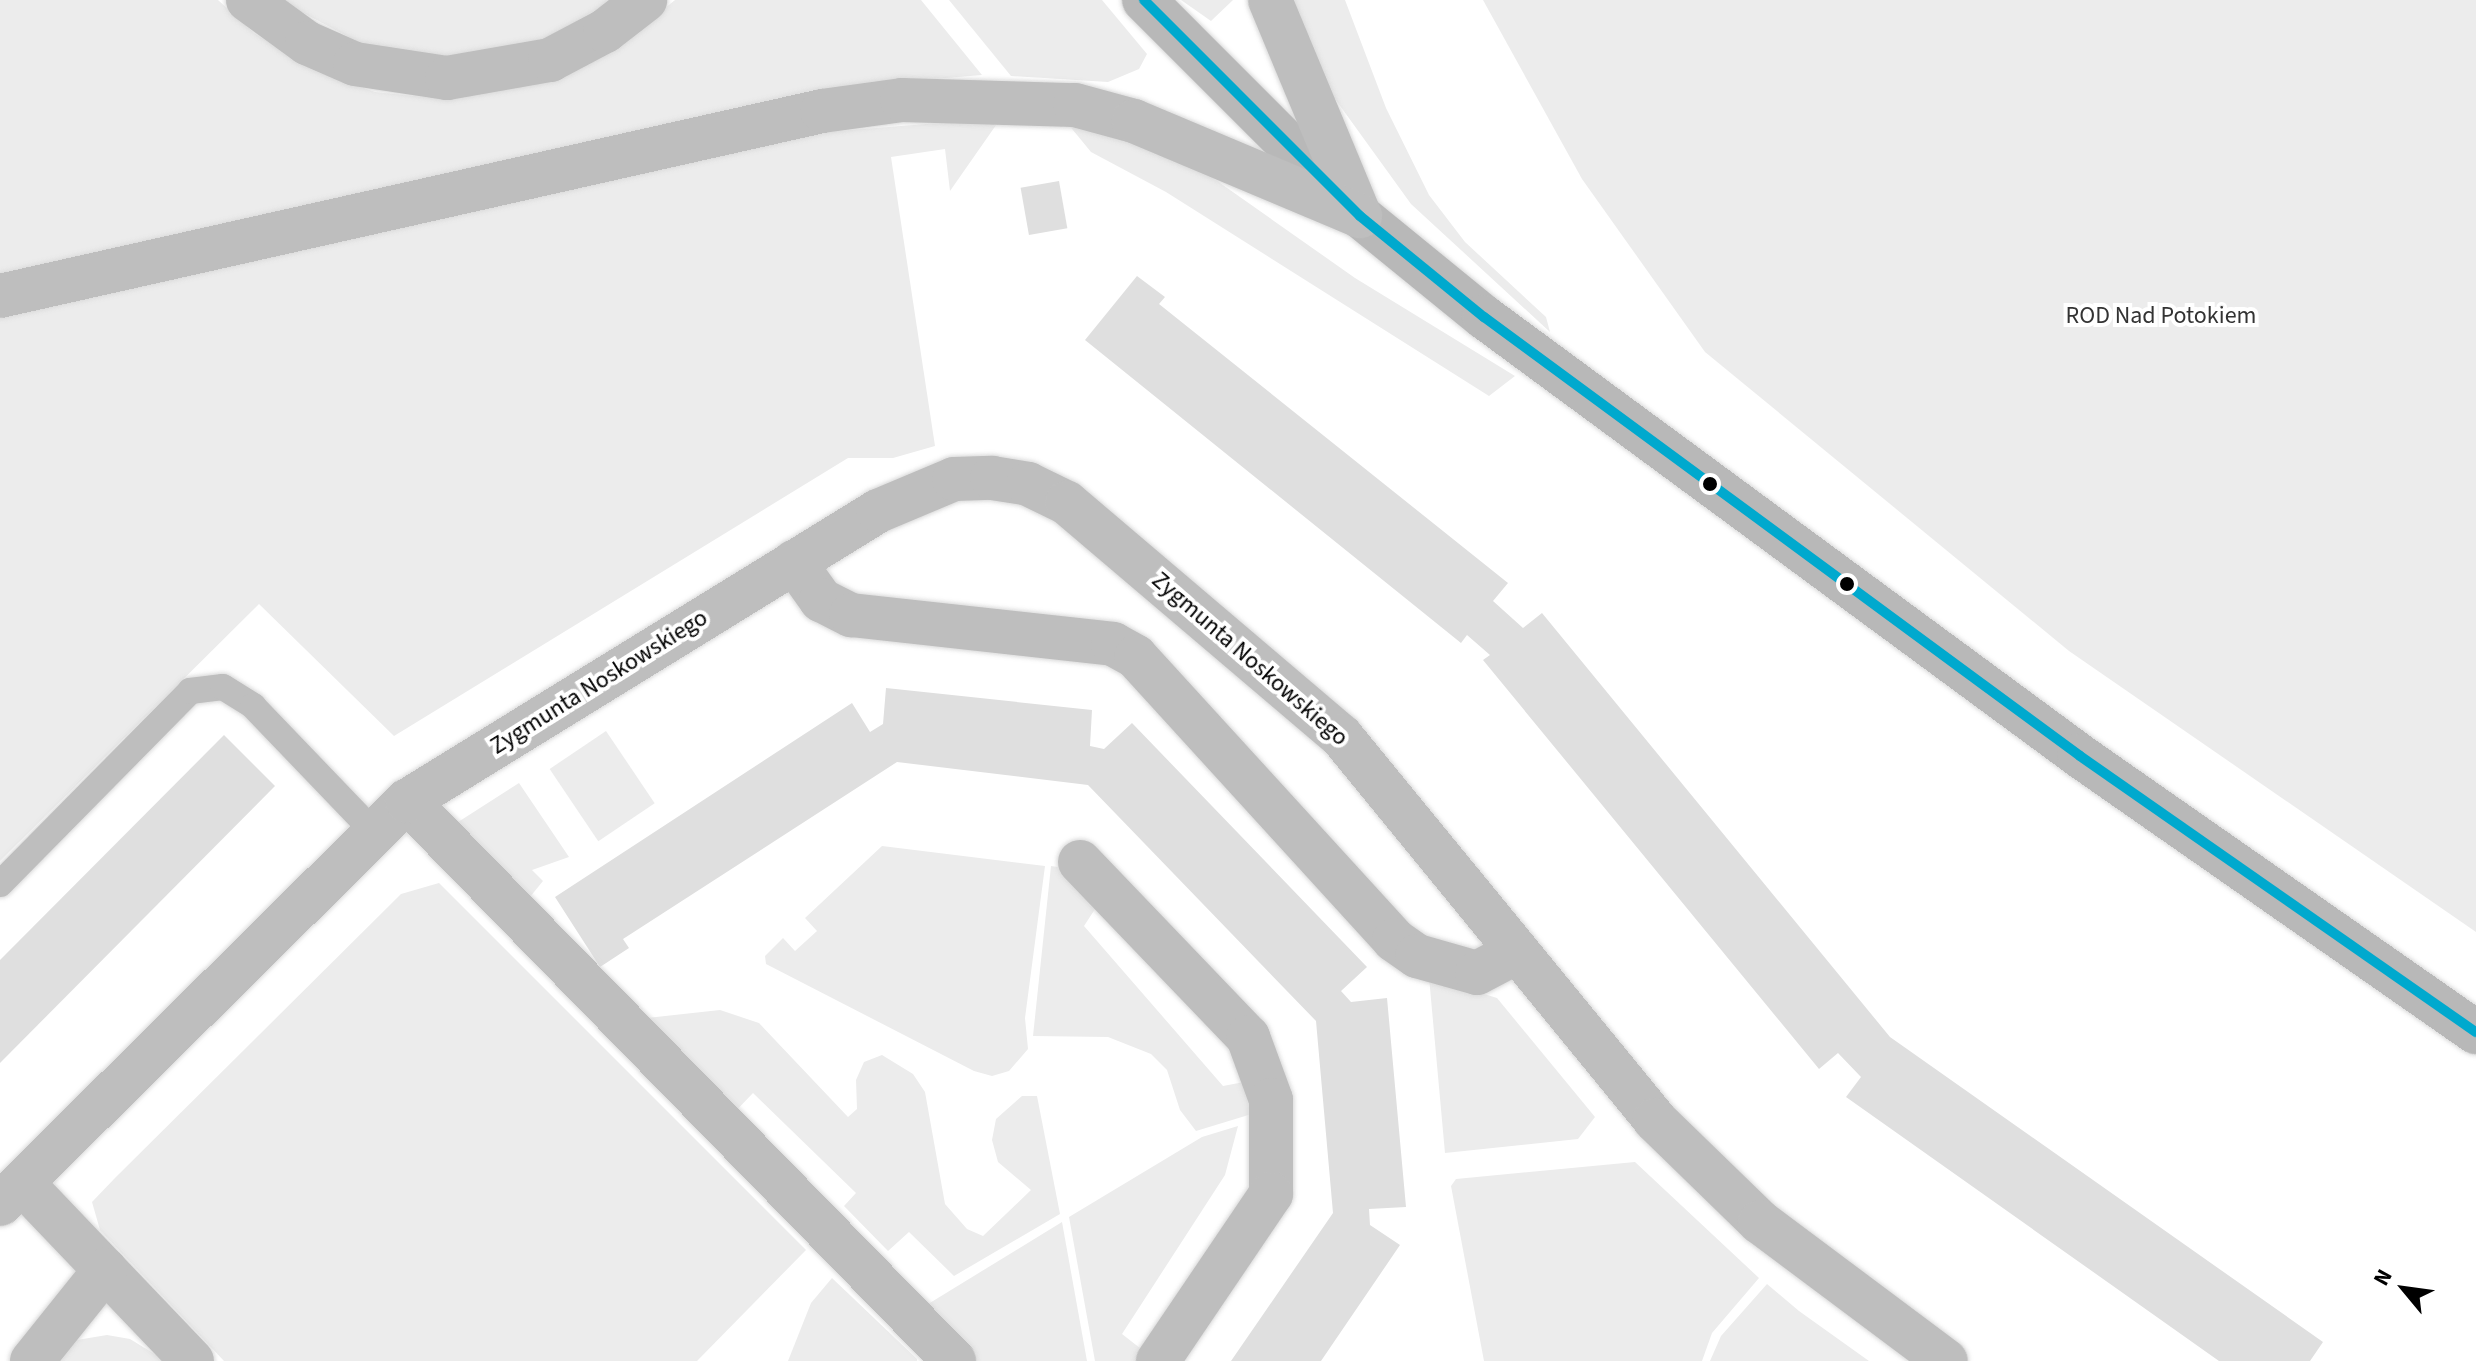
<!DOCTYPE html>
<html>
<head>
<meta charset="utf-8">
<style>
	body { margin:0 }
	#map { position:relative; width:2476px; height:1361px; overflow:hidden; background:#fff; font-family:"Source Sans 3",sans-serif }
	div>[style] { position:absolute }
	.green>* { inset:0; background:#ececec; transform-origin:0 0 }
	.building>* { inset:0; background:#dfdfdf; transform-origin:0 0 }
	.roads { filter:drop-shadow(0 0 2px #dbdbdb) drop-shadow(0 0 2px #dbdbdb) }
	.lane>* { height:26px; margin:-13px; padding:0 13px; transform-origin:13px; border-radius:13px; background:#bebebe }
	.street>* { height:44px; margin:-22px; padding:0 22px; transform-origin:22px; border-radius:22px; background:#bebebe }
	.secondary>* { height:44px; margin:-22px; padding:0 22px; transform-origin:22px; border-radius:22px; background:#b8b8b8 }
	.primary>* { height:44px; margin:-22px; padding:0 22px; transform-origin:22px; border-radius:22px; background:#bebebe }
	.bus-1>* { height:10px; margin:-5px; padding:0 5px; transform-origin:5px; border-radius:5px; background:#00a9ce }
	.dots>* { width:22px; height:22px; translate:-50% -50%; box-sizing:border-box; border:4px solid #fff; border-radius:50% }
	span { translate:-50% -50%; white-space:nowrap; text-align:center; line-height:1.15; -webkit-text-stroke:8px #fff; paint-order:stroke }
	.park-label { font-size:24px; color:#333 }
	.street-label { font-size:24px; color:#000 }
	.north { position:absolute; left:2364px; top:1249px; width:80px; height:80px; -webkit-text-stroke:6px #fff; paint-order:stroke; rotate:299deg; font-size:22px; font-weight:700; line-height:32px; text-align:center; color:#000 }
	.north::after { content:''; display:block; margin:auto; width:28px; height:36px; background:#000; clip-path:polygon(50% 0,100% 100%,50% 72%,0 100%) }
</style>
</head>
<body>
<div id="map">
	<div class="green">
		<div style="clip-path:polygon(0 0,218px 0,254px 33px,317px 72px,375px 92px,443px 99px,556px 80px,616px 48px,675px 0,921px 0,982px 75px,818px 89px,0 275px)"></div>
		<div style="clip-path:polygon(279px 0,613px 0,544px 40px,451px 58px,364px 45px)"></div>
		<div style="clip-path:polygon(949px 0,1102px 0,1147px 54px,1139px 69px,1108px 82px,1011px 76px)"></div>
		<div style="clip-path:polygon(1181px 0,1233px 0,1211px 21px)"></div>
		<div style="clip-path:polygon(1289px 0,1345px 0,1386px 108px,1429px 195px,1465px 242px,1546px 317px,1550px 332px,1411px 204px,1325px 85px)"></div>
		<div style="clip-path:polygon(1483px 0,2476px 0,2476px 932px,2069px 651px,1705px 352px,1582px 179px)"></div>
		<div style="clip-path:polygon(1001px 118px,950px 191px,945px 149px,891px 157px,935px 446px,893px 458px,848px 458px,394px 736px,259px 604px,0 861px,0 318px,826px 132px)"></div>
		<div style="clip-path:polygon(1068px 124px,1129px 137px,1203px 171px,1355px 278px,1515px 376px,1489px 396px,1166px 192px,1091px 152px)"></div>
		<div style="left:606px;top:731px;width:87px;height:68px;rotate:56deg"></div>
		<div style="clip-path:polygon(519px 783px,569px 857px,532px 870px,543px 881px,521px 908px,455px 824px)"></div>
		<div style="clip-path:polygon(882px 846px,1045px 866px,1025px 1018px,1028px 1049px,1009px 1071px,992px 1076px,974px 1071px,766px 964px,765px 956px,783px 938px,795px 951px,817px 931px,805px 918px)"></div>
		<div style="clip-path:polygon(1051px 866px,1064px 868px,1099px 903px,1084px 926px,1223px 1086px,1249px 1081px,1255px 1113px,1196px 1131px,1180px 1110px,1167px 1070px,1151px 1054px,1108px 1037px,1033px 1036px)"></div>
		<div style="clip-path:polygon(439px 883px,806px 1250px,697px 1361px,224px 1361px,100px 1230px,92px 1202px,115px 1178px,401px 894px)"></div>
		<div style="clip-path:polygon(1429px 977px,1497px 998px,1595px 1117px,1578px 1139px,1445px 1153px)"></div>
		<div style="clip-path:polygon(720px 1010px,759px 1023px,848px 1117px,857px 1109px,856px 1080px,864px 1062px,882px 1055px,913px 1074px,925px 1092px,945px 1204px,967px 1229px,983px 1236px,1031px 1190px,998px 1162px,992px 1140px,996px 1119px,1022px 1096px,1037px 1096px,1060px 1214px,954px 1276px,909px 1232px,888px 1251px,844px 1206px,856px 1193px,753px 1093px,730px 1117px,647px 1018px)"></div>
		<div style="clip-path:polygon(1238px 1126px,1225px 1175px,1122px 1334px,1145px 1352px,1138px 1361px,1095px 1361px,1069px 1217px,1202px 1137px)"></div>
		<div style="clip-path:polygon(1635px 1162px,1759px 1278px,1712px 1333px,1702px 1361px,1484px 1361px,1451px 1186px,1456px 1179px)"></div>
		<div style="clip-path:polygon(1062px 1222px,1087px 1361px,973px 1361px,920px 1309px)"></div>
		<div style="clip-path:polygon(832px 1278px,917px 1359px,917px 1361px,788px 1361px,811px 1303px)"></div>
		<div style="clip-path:polygon(1767px 1284px,1799px 1311px,1869px 1361px,1710px 1361px,1721px 1336px)"></div>
		<div style="clip-path:polygon(107px 1335px,130px 1339px,166px 1361px,48px 1361px,71px 1341px)"></div>
	</div>
	<div class="building">
		<div style="left:1059px;top:181px;width:48px;height:39px;rotate:80deg"></div>
		<div style="clip-path:polygon(1137px 276px,1165px 297px,1159px 304px,1508px 583px,1493px 601px,1523px 628px,1542px 613px,1890px 1037px,2323px 1342px,2310px 1361px,2219px 1361px,1846px 1097px,1861px 1077px,1838px 1053px,1819px 1069px,1483px 660px,1490px 655px,1467px 635px,1461px 643px,1085px 340px)"></div>
		<div style="clip-path:polygon(886px 688px,1092px 710px,1090px 746px,1104px 749px,1132px 723px,1367px 967px,1341px 991px,1351px 1002px,1387px 998px,1406px 1207px,1369px 1209px,1370px 1225px,1400px 1245px,1321px 1361px,1231px 1361px,1333px 1213px,1316px 1021px,1088px 785px,897px 762px,623px 939px,629px 948px,600px 967px,555px 897px,852px 703px,870px 732px,883px 724px)"></div>
		<div style="clip-path:polygon(224px 735px,275px 786px,0 1063px,0 960px)"></div>
	</div>
	<div class="roads">
		<div class="lane">
			<div style="left:0;top:884px;width:271px;rotate:-45.4deg"></div>
			<div style="left:190px;top:691px;width:33px;rotate:-7deg"></div>
			<div style="left:223px;top:687px;width:36px;rotate:32deg"></div>
			<div style="left:253px;top:706px;width:173px;rotate:46.2deg"></div>
		</div>
		<div class="street">
			<div style="left:794px;top:562px;width:47px;rotate:54.6deg"></div>
			<div style="left:821px;top:600px;width:34px;rotate:27deg"></div>
			<div style="left:851px;top:615px;width:264px;rotate:6.3deg"></div>
			<div style="left:1113px;top:644px;width:26px;rotate:29deg"></div>
			<div style="left:1136px;top:657px;width:383px;rotate:47.6deg"></div>
			<div style="left:1394px;top:940px;width:28px;rotate:35deg"></div>
			<div style="left:1417px;top:956px;width:62px;rotate:15.8deg"></div>
			<div style="left:1477px;top:973px;width:45px;rotate:-27.7deg"></div>
			<div style="left:407px;top:801px;width:783px;rotate:45.67deg"></div>
			<div style="left:1080px;top:862px;width:243px;rotate:46.2deg"></div>
			<div style="left:1248px;top:1037px;width:67px;rotate:69.9deg"></div>
			<div style="left:1271px;top:1100px;width:94px;rotate:90deg"></div>
			<div style="left:1271px;top:1194px;width:202px;rotate:124.1deg"></div>
			<div style="left:22px;top:1183px;width:246px;rotate:46.3deg"></div>
			<div style="left:0;top:1204px;width:573px;rotate:-44.72deg"></div>
			<div style="left:407px;top:801px;width:553px;rotate:-31.62deg"></div>
			<div style="left:878px;top:511px;width:82px;rotate:-22.8deg"></div>
			<div style="left:954px;top:479px;width:38px;rotate:-2deg"></div>
			<div style="left:992px;top:478px;width:36px;rotate:9deg"></div>
			<div style="left:1028px;top:484px;width:43px;rotate:26deg"></div>
			<div style="left:1067px;top:503px;width:360px;rotate:40.4deg"></div>
			<div style="left:1341px;top:736px;width:496px;rotate:50.7deg"></div>
			<div style="left:1655px;top:1120px;width:146px;rotate:44.2deg"></div>
			<div style="left:1760px;top:1222px;width:232px;rotate:36.8deg"></div>
			<div style="left:32px;top:1361px;width:117px;rotate:-51.3deg"></div>
		</div>
		<div class="secondary">
			<div style="left:1144px;top:0;width:305px;rotate:45deg"></div>
			<div style="left:1360px;top:216px;width:160px;rotate:39.2deg"></div>
			<div style="left:1484px;top:317px;width:740px;rotate:36.37deg"></div>
			<div style="left:2080px;top:756px;width:483px;rotate:34.9deg"></div>
		</div>
		<div class="primary">
			<div style="left:248px;top:0;width:73px;rotate:36.1deg"></div>
			<div style="left:307px;top:43px;width:52px;rotate:23.6deg"></div>
			<div style="left:355px;top:64px;width:93px;rotate:8.7deg"></div>
			<div style="left:447px;top:78px;width:105px;rotate:-9.9deg"></div>
			<div style="left:550px;top:60px;width:62px;rotate:-27.8deg"></div>
			<div style="left:605px;top:31px;width:51px;rotate:-37.8deg"></div>
			<div style="left:1270px;top:0;width:234px;rotate:67.4deg"></div>
			<div style="left:0;top:296px;width:843px;rotate:-12.68deg"></div>
			<div style="left:822px;top:111px;width:81px;rotate:-7.8deg"></div>
			<div style="left:902px;top:100px;width:173px;rotate:1.7deg"></div>
			<div style="left:1075px;top:105px;width:61px;rotate:15.2deg"></div>
			<div style="left:1134px;top:121px;width:245px;rotate:22.8deg"></div>
		</div>
	</div>
	<div class="bus-1">
		<div style="left:1144px;top:0;width:305px;rotate:45deg"></div>
		<div style="left:1360px;top:216px;width:160px;rotate:39.2deg"></div>
		<div style="left:1484px;top:317px;width:740px;rotate:36.37deg"></div>
		<div style="left:2080px;top:756px;width:483px;rotate:34.9deg"></div>
	</div>
	<div class="dots">
		<div style="left:1710px;top:484px;background:#000"></div>
		<div style="left:1847px;top:584px;background:#000"></div>
	</div>
	<div class="park-label">
		<span style="left:2161px;top:316px">ROD Nad Potokiem</span>
	</div>
	<div class="street-label">
		<span style="left:1250px;top:659px;rotate:41deg">Zygmunta Noskowskiego</span>
		<span style="left:599px;top:682px;rotate:-32deg">Zygmunta Noskowskiego</span>
	</div>
	<div class="north">N</div>
</div>
</body>
</html>
